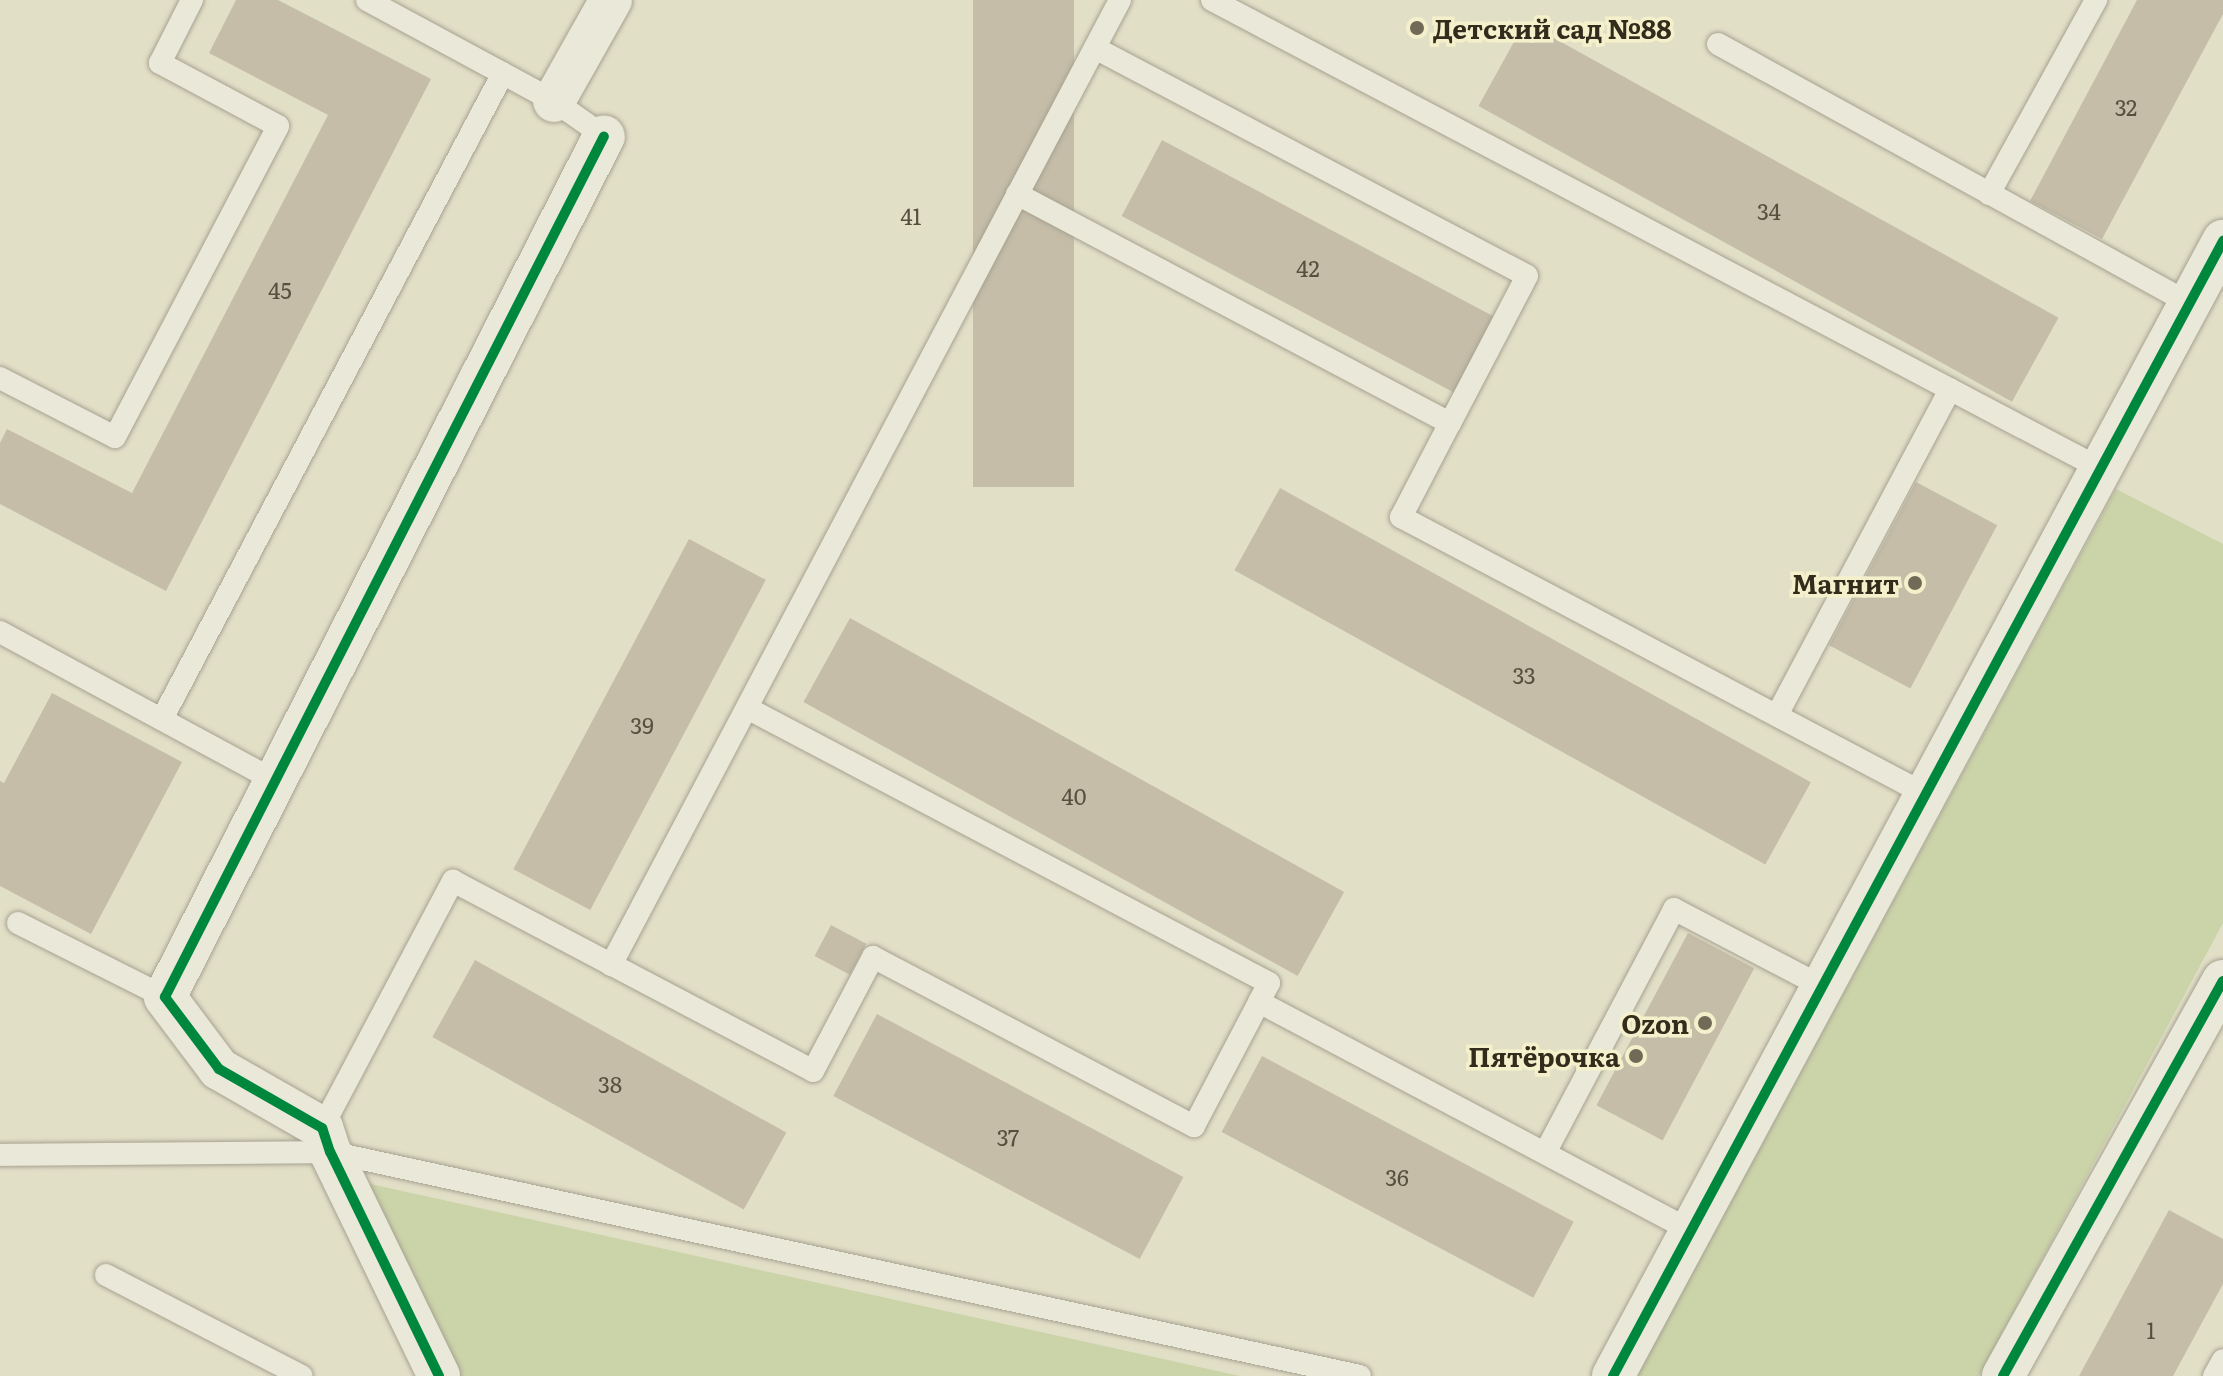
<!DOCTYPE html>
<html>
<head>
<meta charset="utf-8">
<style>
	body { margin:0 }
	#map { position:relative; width:2223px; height:1376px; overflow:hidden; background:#e2dfc7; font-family:Literata,serif }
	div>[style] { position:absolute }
	.green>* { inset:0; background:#cbd3a9 }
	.building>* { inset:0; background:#c5bda8; transform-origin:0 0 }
	.roads { filter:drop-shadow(0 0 2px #a6a291) drop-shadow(0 0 2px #a6a291) }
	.service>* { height:22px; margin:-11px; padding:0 11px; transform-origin:11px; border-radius:11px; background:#eae8d9 }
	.minor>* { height:42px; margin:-21px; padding:0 21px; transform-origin:21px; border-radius:21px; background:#eae8d9 }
	.cycleway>* { height:10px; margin:-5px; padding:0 5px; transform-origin:5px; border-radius:5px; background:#00873e }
	.dots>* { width:22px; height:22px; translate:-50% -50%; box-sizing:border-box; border:4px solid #f5f0cc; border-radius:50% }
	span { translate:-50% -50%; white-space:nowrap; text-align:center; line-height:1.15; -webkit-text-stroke:7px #f5f0cc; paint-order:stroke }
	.number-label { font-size:22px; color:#58503e }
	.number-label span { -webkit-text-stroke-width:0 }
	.poi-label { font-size:26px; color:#332b1b; font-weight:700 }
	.left { translate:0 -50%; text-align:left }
	.right { translate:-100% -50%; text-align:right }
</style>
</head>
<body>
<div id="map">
	<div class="green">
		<div style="clip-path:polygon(2116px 489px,2223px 544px,2223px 923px,1979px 1376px,1637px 1376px)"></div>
		<div style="clip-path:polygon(366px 1183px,1240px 1376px,454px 1376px)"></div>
	</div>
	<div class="building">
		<div style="clip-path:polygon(236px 0,278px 0,431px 79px,166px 591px,0 504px,0 443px,7px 429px,132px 493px,328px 115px,209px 53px)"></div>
		<div style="left:973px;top:0;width:101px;height:487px"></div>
		<div style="clip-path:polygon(2137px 0,2223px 0,2223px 14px,2102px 239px,2030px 201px)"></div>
		<div style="left:1525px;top:22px;width:610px;height:96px;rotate:29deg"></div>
		<div style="left:1162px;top:140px;width:379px;height:86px;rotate:28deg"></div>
		<div style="left:1916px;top:482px;width:92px;height:185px;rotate:28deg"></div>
		<div style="left:1280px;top:488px;width:607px;height:94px;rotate:29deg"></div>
		<div style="left:689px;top:539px;width:87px;height:374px;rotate:28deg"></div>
		<div style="left:850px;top:618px;width:565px;height:96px;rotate:29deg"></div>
		<div style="clip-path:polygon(52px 693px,182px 762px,91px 934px,0 886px,0 781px,4px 783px)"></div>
		<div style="left:831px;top:925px;width:40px;height:35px;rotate:28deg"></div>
		<div style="left:1688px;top:933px;width:75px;height:195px;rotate:28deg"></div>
		<div style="left:475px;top:960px;width:356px;height:88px;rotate:29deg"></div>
		<div style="left:877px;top:1014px;width:347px;height:93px;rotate:28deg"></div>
		<div style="left:1262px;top:1056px;width:353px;height:86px;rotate:28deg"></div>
		<div style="clip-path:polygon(2169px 1210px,2223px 1239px,2223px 1284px,2173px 1376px,2079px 1376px)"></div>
	</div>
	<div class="roads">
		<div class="service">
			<div style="left:367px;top:0;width:213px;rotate:28.4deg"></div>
			<div style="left:554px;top:101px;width:61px;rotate:35deg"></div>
			<div style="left:1212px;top:0;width:1005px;rotate:27.81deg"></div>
			<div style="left:1718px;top:44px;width:538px;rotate:28.81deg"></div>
			<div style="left:1095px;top:48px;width:488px;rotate:27.8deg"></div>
			<div style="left:1527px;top:276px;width:166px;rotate:117.6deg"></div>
			<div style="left:1017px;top:194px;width:490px;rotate:27.9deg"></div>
			<div style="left:1450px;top:423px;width:106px;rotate:117.5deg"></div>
			<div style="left:1401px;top:517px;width:595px;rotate:27.86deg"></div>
			<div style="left:1989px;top:194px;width:222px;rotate:-61.1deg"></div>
			<div style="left:0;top:378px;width:129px;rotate:27.2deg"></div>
			<div style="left:115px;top:437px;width:351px;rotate:-62.3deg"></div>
			<div style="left:278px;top:126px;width:134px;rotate:-151.9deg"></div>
			<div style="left:160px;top:63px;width:71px;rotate:-63.1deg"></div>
			<div style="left:0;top:632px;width:314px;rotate:28.4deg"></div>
			<div style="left:747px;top:708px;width:590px;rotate:27.78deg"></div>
			<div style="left:1269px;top:983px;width:21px;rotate:118deg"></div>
			<div style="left:1777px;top:715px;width:369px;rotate:-62deg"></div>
			<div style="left:162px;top:719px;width:730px;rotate:-62.17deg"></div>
			<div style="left:18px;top:923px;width:165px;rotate:26.7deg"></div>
			<div style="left:611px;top:965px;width:1091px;rotate:-62.19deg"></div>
			<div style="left:322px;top:1128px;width:280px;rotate:-62.1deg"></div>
			<div style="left:453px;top:881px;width:407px;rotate:27.8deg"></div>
			<div style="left:813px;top:1071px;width:129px;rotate:-62.2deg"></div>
			<div style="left:873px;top:957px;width:363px;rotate:27.8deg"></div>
			<div style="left:1194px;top:1126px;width:140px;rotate:-62.3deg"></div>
			<div style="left:1259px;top:1002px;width:490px;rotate:27.9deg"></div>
			<div style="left:1545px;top:1153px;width:276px;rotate:-62.1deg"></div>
			<div style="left:1674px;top:909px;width:168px;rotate:27.6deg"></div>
			<div style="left:0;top:1155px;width:330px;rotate:-0.5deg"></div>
			<div style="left:330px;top:1152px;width:1054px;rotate:12.27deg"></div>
			<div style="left:106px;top:1275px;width:220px;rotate:27.3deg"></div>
			<div style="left:2214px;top:1376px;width:18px;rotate:-61deg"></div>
		</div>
		<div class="minor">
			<div style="left:554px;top:101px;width:116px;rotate:-60.6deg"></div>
			<div style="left:439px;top:1376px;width:249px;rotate:-115.9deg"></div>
			<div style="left:330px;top:1152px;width:25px;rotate:-108deg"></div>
			<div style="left:322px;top:1128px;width:119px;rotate:-150.2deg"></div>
			<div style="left:219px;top:1069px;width:90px;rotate:-126.9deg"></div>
			<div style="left:165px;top:997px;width:966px;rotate:-62.98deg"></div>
			<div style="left:1613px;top:1376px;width:1289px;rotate:-61.74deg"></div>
			<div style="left:2003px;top:1376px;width:452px;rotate:-60.9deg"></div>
		</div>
	</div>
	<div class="cycleway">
		<div style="left:439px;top:1376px;width:249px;rotate:-115.9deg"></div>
		<div style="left:330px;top:1152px;width:25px;rotate:-108deg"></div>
		<div style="left:322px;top:1128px;width:119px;rotate:-150.2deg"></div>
		<div style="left:219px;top:1069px;width:90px;rotate:-126.9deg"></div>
		<div style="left:165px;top:997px;width:966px;rotate:-62.98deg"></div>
		<div style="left:1613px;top:1376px;width:1289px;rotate:-61.74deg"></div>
		<div style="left:2003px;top:1376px;width:452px;rotate:-60.9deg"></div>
	</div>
	<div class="dots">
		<div style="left:1417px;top:28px;background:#706a57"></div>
		<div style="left:1915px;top:583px;background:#706a57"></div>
		<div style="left:1705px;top:1023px;background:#706a57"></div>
		<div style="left:1636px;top:1056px;background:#706a57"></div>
	</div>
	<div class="number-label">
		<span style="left:2126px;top:107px">32</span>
		<span style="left:1769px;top:211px">34</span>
		<span style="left:911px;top:216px">41</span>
		<span style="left:1308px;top:268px">42</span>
		<span style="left:280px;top:290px">45</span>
		<span style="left:1524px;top:675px">33</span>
		<span style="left:642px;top:725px">39</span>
		<span style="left:1074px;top:796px">40</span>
		<span style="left:610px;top:1084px">38</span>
		<span style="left:1008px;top:1137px">37</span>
		<span style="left:1397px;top:1177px">36</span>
		<span style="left:2151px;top:1330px">1</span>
	</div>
	<div class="poi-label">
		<span class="left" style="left:1433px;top:28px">Детский сад №88</span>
		<span class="right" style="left:1899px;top:583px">Магнит</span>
		<span class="right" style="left:1689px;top:1023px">Ozon</span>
		<span class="right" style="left:1620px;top:1056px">Пятёрочка</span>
	</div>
</div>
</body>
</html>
